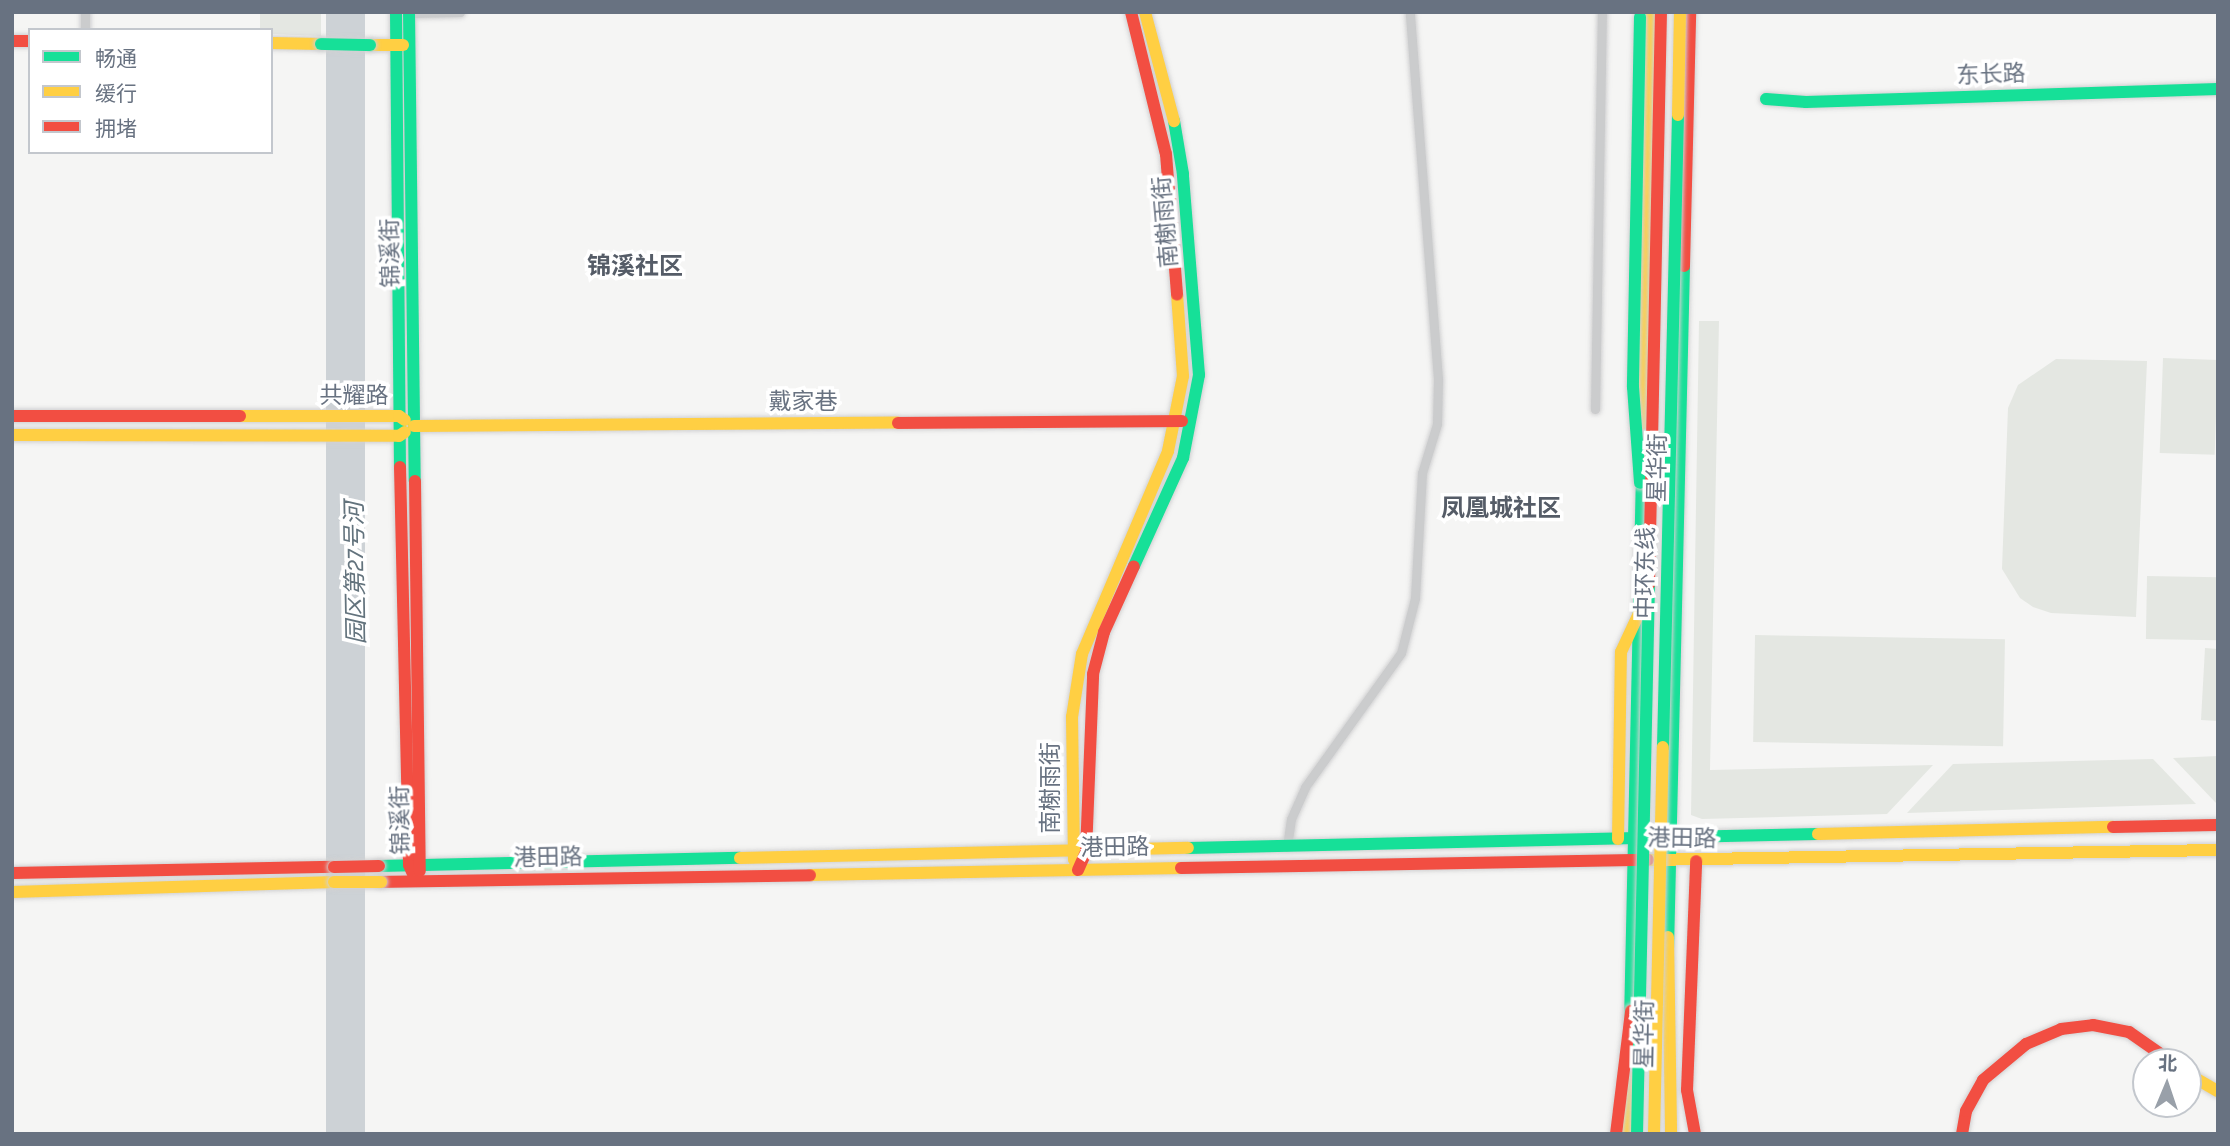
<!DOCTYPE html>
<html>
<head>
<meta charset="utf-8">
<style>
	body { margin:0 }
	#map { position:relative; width:2230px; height:1146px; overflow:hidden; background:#f5f5f4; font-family:Karla,"Noto Sans SC",sans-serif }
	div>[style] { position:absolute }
	.green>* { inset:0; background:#e4e7e2; transform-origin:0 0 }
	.water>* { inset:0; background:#cdd2d6; transform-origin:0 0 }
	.roads { filter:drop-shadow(0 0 2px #d1d1d2) drop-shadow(0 0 2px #d1d1d2) }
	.street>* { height:9px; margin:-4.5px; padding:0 4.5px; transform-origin:4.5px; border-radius:4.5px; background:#cbcccd }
	.fast>* { height:12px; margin:-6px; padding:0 6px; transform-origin:6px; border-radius:6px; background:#16e098 }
	.slow>* { height:12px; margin:-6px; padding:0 6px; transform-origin:6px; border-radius:6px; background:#ffcf43 }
	.jam>* { height:12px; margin:-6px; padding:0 6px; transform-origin:6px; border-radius:6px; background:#f24e42 }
	.bridges { filter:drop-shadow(0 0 2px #d1d1d2) drop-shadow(0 0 2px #d1d1d2) }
	.fast-bridge>* { height:12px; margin:-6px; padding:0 6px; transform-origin:6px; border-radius:6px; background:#16e098 }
	.slow-bridge>* { height:12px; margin:-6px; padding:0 6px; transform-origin:6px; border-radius:6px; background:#ffcf43 }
	.jam-bridge>* { height:12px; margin:-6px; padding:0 6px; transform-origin:6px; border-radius:6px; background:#f24e42 }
	span { translate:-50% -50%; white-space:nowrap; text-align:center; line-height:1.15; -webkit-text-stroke:7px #fff; paint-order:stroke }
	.street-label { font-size:23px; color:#687281 }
	.neighbourhood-label { font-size:24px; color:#555c67; font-weight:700 }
	.water-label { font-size:24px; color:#63737d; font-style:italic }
	.frame { position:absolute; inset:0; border:14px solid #687281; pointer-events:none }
	.legend { position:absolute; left:28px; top:28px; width:245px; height:126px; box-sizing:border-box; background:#fff; border:2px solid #c3c7cd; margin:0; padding:9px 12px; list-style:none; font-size:21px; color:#687281 }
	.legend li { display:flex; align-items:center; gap:14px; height:35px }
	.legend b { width:35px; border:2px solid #c3c7cd }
	.north { position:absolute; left:2132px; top:1048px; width:70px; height:70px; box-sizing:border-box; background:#fff; border:2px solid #c3c7cd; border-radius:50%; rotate:2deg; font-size:19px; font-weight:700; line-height:28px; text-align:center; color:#687281 }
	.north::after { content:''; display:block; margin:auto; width:24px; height:32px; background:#99a0a9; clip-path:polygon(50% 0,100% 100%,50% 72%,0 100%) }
</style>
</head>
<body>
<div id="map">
	<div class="green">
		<div style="clip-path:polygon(260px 12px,321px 12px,321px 36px,271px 34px,271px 30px,260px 30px)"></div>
		<div style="clip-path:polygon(1699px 321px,1719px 321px,1710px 770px,1933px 765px,1887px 814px,1702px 819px,1691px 815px)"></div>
		<div style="left:2163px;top:358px;width:55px;height:95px;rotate:2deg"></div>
		<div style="clip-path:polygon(2056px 359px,2147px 361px,2136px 617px,2051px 613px,2033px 607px,2020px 598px,2002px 569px,2008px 408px,2018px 385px)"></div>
		<div style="left:2147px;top:576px;width:71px;height:63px;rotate:1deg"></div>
		<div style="left:1755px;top:635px;width:250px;height:107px;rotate:1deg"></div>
		<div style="clip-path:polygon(2205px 648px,2218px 649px,2218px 721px,2201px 720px)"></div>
		<div style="clip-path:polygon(2218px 756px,2218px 803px,2216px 803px,2173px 758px)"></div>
		<div style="clip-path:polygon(2153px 759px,2196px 804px,1907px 813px,1953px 764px)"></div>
	</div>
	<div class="water">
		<div style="left:326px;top:12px;width:39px;height:1122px"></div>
	</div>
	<div class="roads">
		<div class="street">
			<div style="left:409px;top:13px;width:51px;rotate:-1.1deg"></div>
			<div style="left:85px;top:30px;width:18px;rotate:-90deg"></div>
			<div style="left:1595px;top:409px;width:397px;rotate:-89deg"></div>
			<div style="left:1287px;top:847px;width:28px;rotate:-82deg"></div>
			<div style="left:1291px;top:819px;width:35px;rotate:-66deg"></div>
			<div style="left:1305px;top:787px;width:165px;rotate:-54.4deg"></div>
			<div style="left:1401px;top:653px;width:57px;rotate:-75.7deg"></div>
			<div style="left:1415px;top:598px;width:125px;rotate:-86.8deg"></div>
			<div style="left:1422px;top:473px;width:51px;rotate:-73deg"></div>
			<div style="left:1437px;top:424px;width:45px;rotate:-88.7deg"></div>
			<div style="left:1438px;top:379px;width:368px;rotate:-94.4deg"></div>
		</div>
		<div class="fast">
			<div style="left:396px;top:12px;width:455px;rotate:89.5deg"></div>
			<div style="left:409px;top:12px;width:469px;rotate:89.3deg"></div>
			<div style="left:1766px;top:99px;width:40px;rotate:4.3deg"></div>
			<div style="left:1806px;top:102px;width:412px;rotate:-1.8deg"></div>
			<div style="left:1134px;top:566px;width:119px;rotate:-65.6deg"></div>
			<div style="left:1183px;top:458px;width:85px;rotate:-79.1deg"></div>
			<div style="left:1199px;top:375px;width:202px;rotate:-94.6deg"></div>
			<div style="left:1183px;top:174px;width:54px;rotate:-99.6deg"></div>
			<div style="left:1188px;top:848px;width:630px;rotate:-1.27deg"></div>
			<div style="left:379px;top:866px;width:361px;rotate:-1.3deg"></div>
			<div style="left:1668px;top:949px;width:683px;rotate:-88.66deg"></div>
			<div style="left:1630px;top:1022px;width:550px;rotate:-88.75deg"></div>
		</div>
		<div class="slow">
			<div style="left:1145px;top:12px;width:113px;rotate:75.1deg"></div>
			<div style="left:271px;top:43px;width:50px;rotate:1.1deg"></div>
			<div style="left:370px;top:45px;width:33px"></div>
			<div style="left:240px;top:416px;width:159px"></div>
			<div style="left:399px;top:416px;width:7px;rotate:34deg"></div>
			<div style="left:1642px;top:424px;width:412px;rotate:-88.6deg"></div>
			<div style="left:414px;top:426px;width:484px;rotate:-0.4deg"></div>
			<div style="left:12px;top:435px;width:387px;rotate:0.1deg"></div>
			<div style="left:399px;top:436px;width:7px;rotate:-34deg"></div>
			<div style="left:1818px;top:834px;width:295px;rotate:-1.4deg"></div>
			<div style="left:1618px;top:839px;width:187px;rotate:-89.1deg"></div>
			<div style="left:1621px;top:652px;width:45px;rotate:-65.1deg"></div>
			<div style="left:740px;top:858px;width:448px;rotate:-1.3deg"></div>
			<div style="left:1074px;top:860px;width:143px;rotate:-90.8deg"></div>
			<div style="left:1072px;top:717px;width:64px;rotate:-81deg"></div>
			<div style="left:1082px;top:654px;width:220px;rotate:-67deg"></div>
			<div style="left:1168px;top:451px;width:76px;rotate:-78.7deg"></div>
			<div style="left:1183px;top:376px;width:81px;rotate:-94.2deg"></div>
			<div style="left:1648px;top:860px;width:570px;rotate:-1.01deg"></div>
			<div style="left:810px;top:875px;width:371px;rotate:-1.1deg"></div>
			<div style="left:12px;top:892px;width:322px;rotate:-1.8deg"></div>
			<div style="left:1668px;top:937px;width:197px;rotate:89.1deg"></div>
			<div style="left:2188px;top:1074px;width:34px;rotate:30deg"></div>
			<div style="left:1628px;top:1134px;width:57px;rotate:-89deg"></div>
		</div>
		<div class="jam">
			<div style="left:1131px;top:12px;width:146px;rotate:76.2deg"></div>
			<div style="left:1166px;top:154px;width:141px;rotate:85.5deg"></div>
			<div style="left:12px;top:41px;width:18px"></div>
			<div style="left:1684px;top:266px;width:254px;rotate:-88.6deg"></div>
			<div style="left:12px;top:416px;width:228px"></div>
			<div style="left:898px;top:423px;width:284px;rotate:-0.4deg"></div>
			<div style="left:400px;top:467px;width:398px;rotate:88.7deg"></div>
			<div style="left:409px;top:865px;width:10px;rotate:66deg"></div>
			<div style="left:415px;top:481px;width:390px;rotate:89.3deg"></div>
			<div style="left:2113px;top:827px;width:105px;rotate:-1.1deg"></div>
			<div style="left:1181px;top:868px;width:467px;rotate:-1deg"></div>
			<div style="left:1078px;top:870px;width:20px;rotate:-66deg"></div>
			<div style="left:1086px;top:852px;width:178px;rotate:-87.7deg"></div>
			<div style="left:1093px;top:674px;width:43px;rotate:-75.3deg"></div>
			<div style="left:1104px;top:632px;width:72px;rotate:-65.6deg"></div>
			<div style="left:12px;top:873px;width:322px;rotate:-1.1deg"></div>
			<div style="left:381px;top:882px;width:429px;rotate:-0.9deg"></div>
			<div style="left:1695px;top:1134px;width:45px;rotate:-100.3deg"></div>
			<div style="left:1687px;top:1090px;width:229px;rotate:-87.7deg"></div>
			<div style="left:1962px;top:1134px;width:23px;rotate:-80deg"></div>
			<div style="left:1966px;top:1111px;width:35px;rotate:-61deg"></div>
			<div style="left:1983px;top:1080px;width:56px;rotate:-39.9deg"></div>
			<div style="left:2026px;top:1044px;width:38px;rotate:-23deg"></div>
			<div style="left:2061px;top:1029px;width:32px;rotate:-7deg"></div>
			<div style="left:2093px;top:1025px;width:37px;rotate:11deg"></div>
			<div style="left:2129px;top:1032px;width:52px;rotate:34.9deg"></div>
		</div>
	</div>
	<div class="bridges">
		<div class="fast-bridge">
			<div style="left:1640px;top:17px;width:370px;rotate:91.1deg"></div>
			<div style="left:1633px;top:387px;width:96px;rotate:85.8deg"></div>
			<div style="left:321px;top:44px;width:49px;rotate:1.2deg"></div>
			<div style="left:1663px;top:747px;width:632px;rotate:-88.64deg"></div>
			<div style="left:1637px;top:1134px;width:550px;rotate:-88.75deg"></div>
		</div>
		<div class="slow-bridge">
			<div style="left:1678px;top:115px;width:103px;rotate:-88.9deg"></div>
			<div style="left:334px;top:882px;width:47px"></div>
			<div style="left:1654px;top:1134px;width:387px;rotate:-88.7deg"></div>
		</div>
		<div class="jam-bridge">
			<div style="left:1649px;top:584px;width:572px;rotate:-88.8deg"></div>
			<div style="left:334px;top:867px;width:45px;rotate:-1.3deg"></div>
			<div style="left:1616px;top:1134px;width:124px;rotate:-83deg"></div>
		</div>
	</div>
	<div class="street-label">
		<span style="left:1991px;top:75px;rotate:-2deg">东长路</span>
		<span style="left:1166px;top:222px;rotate:-95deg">南榭雨街</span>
		<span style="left:391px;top:253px;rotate:-91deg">锦溪街</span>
		<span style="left:354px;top:396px">共耀路</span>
		<span style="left:803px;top:402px">戴家巷</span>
		<span style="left:1658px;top:468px;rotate:-89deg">星华街</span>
		<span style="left:1646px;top:573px;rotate:-89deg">中环东线</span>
		<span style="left:1051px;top:788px;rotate:-90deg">南榭雨街</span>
		<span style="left:401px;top:820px;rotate:-91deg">锦溪街</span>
		<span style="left:1682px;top:839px;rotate:1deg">港田路</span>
		<span style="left:1115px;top:848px;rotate:-1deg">港田路</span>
		<span style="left:548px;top:858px;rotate:-1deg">港田路</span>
		<span style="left:1645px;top:1034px;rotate:-89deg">星华街</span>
	</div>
	<div class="neighbourhood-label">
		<span style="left:635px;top:267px">锦溪社区</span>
		<span style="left:1501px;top:509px">凤凰城社区</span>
	</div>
	<div class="water-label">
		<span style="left:356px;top:573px;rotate:-91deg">园区第27号河</span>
	</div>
	<div class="frame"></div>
	<ul class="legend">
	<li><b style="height:9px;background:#16e098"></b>畅通</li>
	<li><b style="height:9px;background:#ffcf43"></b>缓行</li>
	<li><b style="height:9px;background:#f24e42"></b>拥堵</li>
	</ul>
	<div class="north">北</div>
</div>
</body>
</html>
